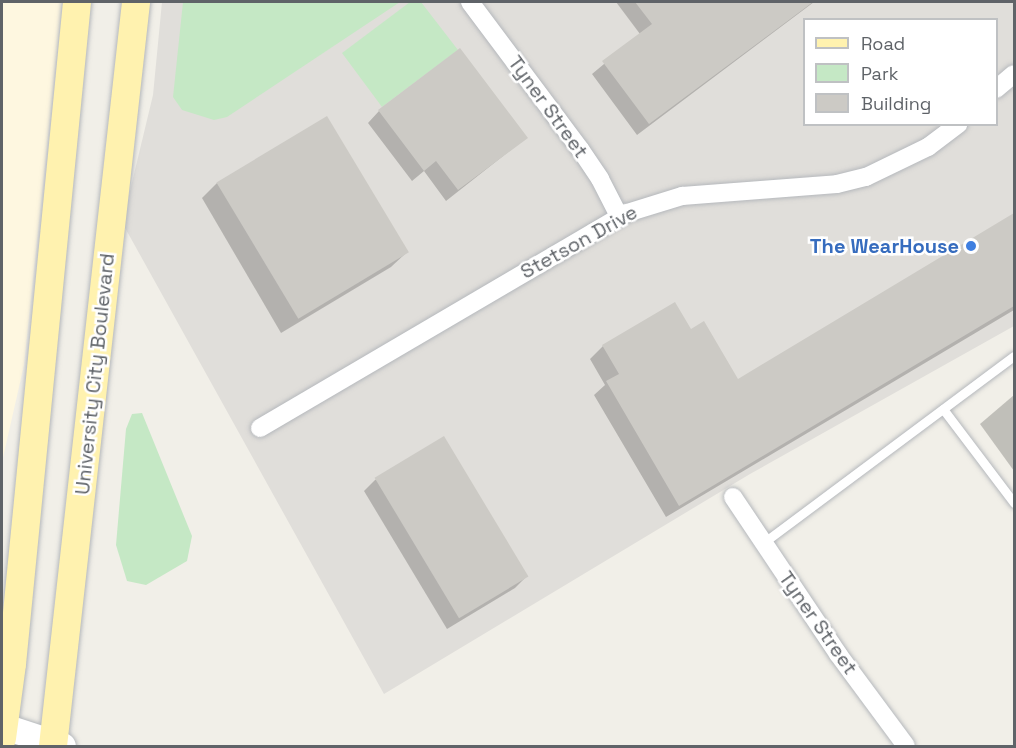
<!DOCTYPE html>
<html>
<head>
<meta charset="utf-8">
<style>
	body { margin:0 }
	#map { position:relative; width:1016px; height:748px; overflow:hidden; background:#f1efe8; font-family:"Space Grotesk",sans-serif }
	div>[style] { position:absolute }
	.commercial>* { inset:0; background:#fef7e0 }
	.industrial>* { inset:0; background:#e0deda }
	.green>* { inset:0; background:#c5e8c5 }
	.shadow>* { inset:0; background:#0003 }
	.building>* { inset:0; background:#cccac5; transform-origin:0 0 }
	.roads { filter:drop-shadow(0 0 2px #b5b8bc) drop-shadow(0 0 2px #b5b8bc) }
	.lane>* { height:9px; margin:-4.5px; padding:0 4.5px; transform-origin:4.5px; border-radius:4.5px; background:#fff }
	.street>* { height:18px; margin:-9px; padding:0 9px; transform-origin:9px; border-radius:9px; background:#fff }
	.secondary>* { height:26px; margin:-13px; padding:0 13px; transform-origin:13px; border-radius:13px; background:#fff }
	.primary>* { height:28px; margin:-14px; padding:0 14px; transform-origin:14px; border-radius:14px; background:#fff2af }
	.dots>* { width:16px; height:16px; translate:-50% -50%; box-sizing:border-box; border:3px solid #fff; border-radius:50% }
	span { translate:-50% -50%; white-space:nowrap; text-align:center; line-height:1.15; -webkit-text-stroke:5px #fff; paint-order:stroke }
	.street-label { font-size:20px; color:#5f6368 }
	.shop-label { font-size:20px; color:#366cbe; font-weight:700 }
	.right { translate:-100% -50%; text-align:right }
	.frame { position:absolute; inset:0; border:3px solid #5f6368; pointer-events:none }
	.legend { position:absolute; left:803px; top:18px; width:195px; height:108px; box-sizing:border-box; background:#fff; border:2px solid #bfc1c3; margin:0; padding:8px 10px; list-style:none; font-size:18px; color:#5f6368 }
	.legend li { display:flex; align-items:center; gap:12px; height:30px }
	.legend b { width:30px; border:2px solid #bfc1c3 }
</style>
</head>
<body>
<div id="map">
	<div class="commercial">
		<div style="clip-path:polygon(2px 2px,62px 2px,24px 365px,2px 462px)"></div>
	</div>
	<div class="industrial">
		<div style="clip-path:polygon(evenodd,162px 2px,1014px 2px,1014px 326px,750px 474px,384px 694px,124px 226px,129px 195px,153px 95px,162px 2px,804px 20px,996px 20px,996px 124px,804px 124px,804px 20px)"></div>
	</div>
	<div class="green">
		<div style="clip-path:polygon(183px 2px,400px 2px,227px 117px,214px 120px,182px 110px,173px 97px)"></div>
		<div style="clip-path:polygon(410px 2px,421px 2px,458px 50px,382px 107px,342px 53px)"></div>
		<div style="clip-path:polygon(142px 413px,192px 536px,187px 561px,146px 585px,127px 581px,116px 545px,126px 429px,132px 414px)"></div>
	</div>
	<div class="shadow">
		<div style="clip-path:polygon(616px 2px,814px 2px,637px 135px,592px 74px,640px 34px)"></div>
		<div style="clip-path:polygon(379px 111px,526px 138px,446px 201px,424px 171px,412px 181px,368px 123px)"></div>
		<div style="clip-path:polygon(326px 118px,406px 253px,391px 267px,281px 333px,202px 198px,217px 183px)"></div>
		<div style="clip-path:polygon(1014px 215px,1014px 310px,666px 517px,594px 395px,605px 385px,590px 359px,603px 346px,690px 331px,737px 381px)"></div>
		<div style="clip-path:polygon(1014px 395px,1014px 471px,980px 424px)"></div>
		<div style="clip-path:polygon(444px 438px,527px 576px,515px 588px,447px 629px,364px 491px,375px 480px)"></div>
	</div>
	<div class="building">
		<div style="clip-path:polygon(635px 2px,813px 2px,649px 124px,602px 61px,652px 24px)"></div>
		<div style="clip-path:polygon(460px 48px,528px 138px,458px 190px,436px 161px,424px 171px,378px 110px)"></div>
		<div style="left:327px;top:116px;width:159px;height:129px;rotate:59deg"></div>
		<div style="clip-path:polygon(1014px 213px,1014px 306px,679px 506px,606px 381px,619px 374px,602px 345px,675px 302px,691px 329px,704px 321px,738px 379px)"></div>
		<div style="left:444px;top:436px;width:164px;height:81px;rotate:59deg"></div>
	</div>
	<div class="roads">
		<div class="lane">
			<div style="left:943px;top:409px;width:118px;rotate:52.9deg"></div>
			<div style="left:763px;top:543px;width:313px;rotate:-36.7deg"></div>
		</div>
		<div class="street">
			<div style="left:470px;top:2px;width:184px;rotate:53.2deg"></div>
			<div style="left:580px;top:149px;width:36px;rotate:56deg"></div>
			<div style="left:600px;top:179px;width:42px;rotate:62.8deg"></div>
			<div style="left:996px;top:89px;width:23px;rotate:-40deg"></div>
			<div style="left:260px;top:428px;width:425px;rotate:-30.4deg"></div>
			<div style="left:627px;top:213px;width:58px;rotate:-17.2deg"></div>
			<div style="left:682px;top:196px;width:155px;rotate:-4.4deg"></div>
			<div style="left:837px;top:184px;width:30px;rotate:-14deg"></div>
			<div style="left:866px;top:177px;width:69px;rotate:-25.8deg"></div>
			<div style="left:928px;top:147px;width:38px;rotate:-37deg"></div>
			<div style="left:733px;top:497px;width:189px;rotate:56.2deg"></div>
			<div style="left:838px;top:654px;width:114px;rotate:53.5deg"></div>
		</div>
		<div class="secondary">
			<div style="left:2px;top:726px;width:64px;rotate:18.2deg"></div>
		</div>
		<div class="primary">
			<div style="left:2px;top:738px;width:75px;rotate:-82.3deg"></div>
			<div style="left:12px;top:664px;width:665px;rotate:-84.39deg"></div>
			<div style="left:53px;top:746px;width:749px;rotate:-83.63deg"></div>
		</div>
	</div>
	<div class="dots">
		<div style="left:971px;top:246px;background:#3f7fe0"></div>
	</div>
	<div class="street-label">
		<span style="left:548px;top:107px;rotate:54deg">Tyner Street</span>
		<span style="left:579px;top:242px;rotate:-29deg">Stetson Drive</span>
		<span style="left:95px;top:374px;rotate:-84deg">University City Boulevard</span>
		<span style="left:818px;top:623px;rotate:55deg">Tyner Street</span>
	</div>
	<div class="shop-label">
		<span class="right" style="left:959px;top:246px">The WearHouse</span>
	</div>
	<div class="frame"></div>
	<ul class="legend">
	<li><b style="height:8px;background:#fff2af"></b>Road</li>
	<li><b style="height:16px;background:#c5e8c5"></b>Park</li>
	<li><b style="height:16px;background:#cccac5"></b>Building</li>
	</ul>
</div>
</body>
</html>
